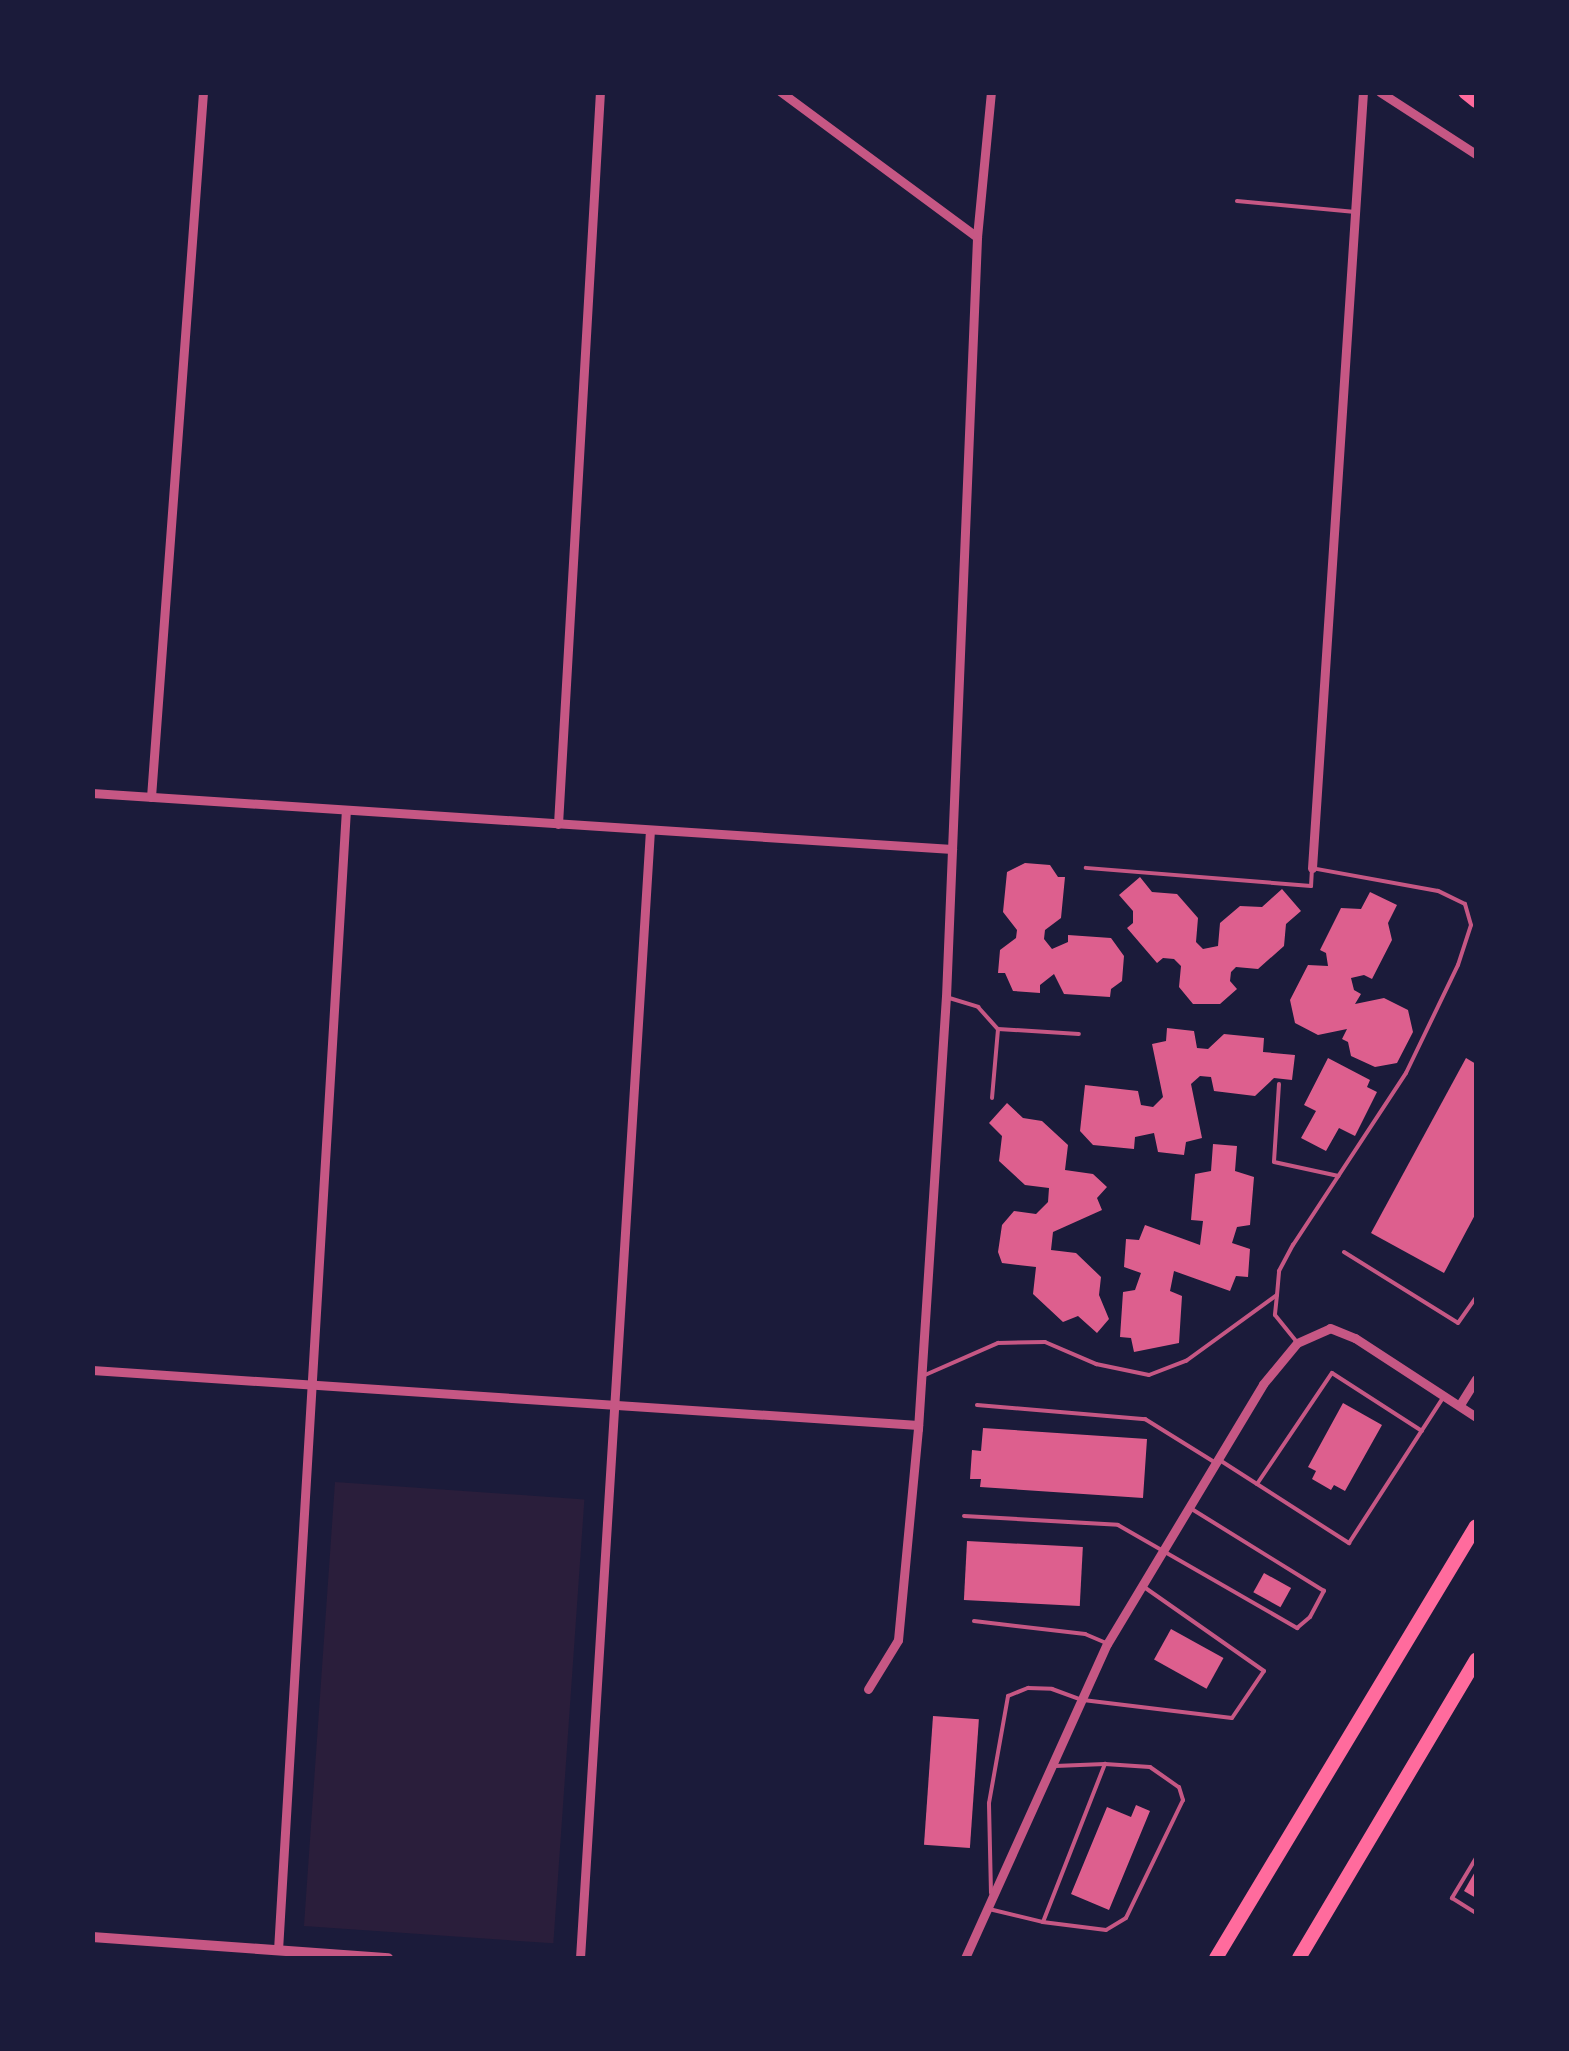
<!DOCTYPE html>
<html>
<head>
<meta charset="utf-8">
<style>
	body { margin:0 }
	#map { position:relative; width:1569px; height:2051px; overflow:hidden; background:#1b1b3a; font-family:Montserrat,sans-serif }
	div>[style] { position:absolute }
	.green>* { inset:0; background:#2a1e3b; transform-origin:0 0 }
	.building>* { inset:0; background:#dd5f8e; transform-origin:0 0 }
	.service>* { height:4px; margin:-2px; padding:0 2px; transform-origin:2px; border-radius:2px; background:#c65784 }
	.minor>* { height:9px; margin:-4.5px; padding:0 4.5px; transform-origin:4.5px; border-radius:4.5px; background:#c65784 }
	.tertiary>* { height:10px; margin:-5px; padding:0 5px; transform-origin:5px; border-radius:5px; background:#c65784 }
	.trunk>* { height:14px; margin:-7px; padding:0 7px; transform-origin:7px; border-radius:7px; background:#ff6b9d }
	span { translate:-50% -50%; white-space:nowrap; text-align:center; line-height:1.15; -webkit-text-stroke:8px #1b1b3a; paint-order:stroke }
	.frame { position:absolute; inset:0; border:95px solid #1b1b3a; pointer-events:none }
</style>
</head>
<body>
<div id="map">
	<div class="green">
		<div style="left:335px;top:1482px;width:250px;height:445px;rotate:4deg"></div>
	</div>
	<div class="building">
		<div style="clip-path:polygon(1025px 863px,1050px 865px,1058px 877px,1065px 877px,1061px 918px,1045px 930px,1044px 939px,1052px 949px,1068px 942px,1068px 935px,1111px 938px,1124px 956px,1122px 981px,1111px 989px,1110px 997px,1064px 994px,1054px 974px,1040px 985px,1040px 993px,1013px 991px,1005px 973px,998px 973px,1000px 950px,1016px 938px,1017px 930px,1003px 912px,1007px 872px)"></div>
		<div style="clip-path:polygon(1140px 877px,1152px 892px,1177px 894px,1198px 918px,1196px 942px,1203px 949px,1218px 946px,1220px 923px,1240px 906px,1262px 907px,1282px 889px,1301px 911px,1286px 924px,1284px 946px,1258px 969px,1236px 967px,1231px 972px,1230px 981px,1237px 989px,1220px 1004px,1193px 1004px,1179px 987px,1181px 966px,1174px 959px,1163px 958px,1157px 963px,1127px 928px,1133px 923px,1133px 911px,1119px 895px)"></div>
		<div style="clip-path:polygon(1370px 892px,1397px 905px,1388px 923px,1392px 940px,1372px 979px,1364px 975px,1351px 978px,1354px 990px,1361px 994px,1355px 1004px,1384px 998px,1408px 1010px,1413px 1032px,1397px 1063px,1375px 1067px,1351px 1056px,1348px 1042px,1342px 1039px,1347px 1029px,1318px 1035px,1295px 1023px,1290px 1000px,1308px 965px,1328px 966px,1326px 953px,1320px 950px,1341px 908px,1361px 909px)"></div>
		<div style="clip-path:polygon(1167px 1028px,1194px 1031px,1197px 1048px,1208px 1049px,1224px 1034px,1264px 1038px,1263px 1052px,1295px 1055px,1292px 1080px,1274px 1078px,1255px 1096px,1214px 1091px,1211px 1077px,1200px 1076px,1191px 1084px,1202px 1138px,1186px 1142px,1184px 1155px,1158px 1152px,1154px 1133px,1135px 1137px,1134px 1149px,1093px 1145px,1080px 1131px,1085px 1085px,1138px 1091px,1141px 1105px,1153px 1107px,1163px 1097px,1152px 1044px,1166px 1041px)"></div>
		<div style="clip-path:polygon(1328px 1058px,1370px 1080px,1367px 1087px,1377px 1092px,1355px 1136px,1339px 1128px,1326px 1151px,1301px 1138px,1316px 1111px,1304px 1105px)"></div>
		<div style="clip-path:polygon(1466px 1058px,1476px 1064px,1476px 1213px,1444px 1273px,1371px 1233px)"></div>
		<div style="clip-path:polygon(1007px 1103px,1023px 1118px,1042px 1121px,1068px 1145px,1065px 1170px,1093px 1174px,1107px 1187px,1097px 1198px,1102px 1210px,1053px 1232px,1051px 1250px,1076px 1253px,1101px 1277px,1099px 1295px,1109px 1319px,1097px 1333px,1078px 1316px,1063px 1322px,1033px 1294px,1036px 1267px,1002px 1263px,998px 1252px,1002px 1225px,1014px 1211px,1036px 1214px,1048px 1202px,1049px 1188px,1025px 1185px,999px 1161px,1002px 1136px,989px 1123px)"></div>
		<div style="clip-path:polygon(1213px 1144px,1237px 1146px,1235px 1171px,1254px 1177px,1250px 1225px,1237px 1227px,1232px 1243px,1250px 1249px,1248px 1277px,1236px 1276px,1230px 1291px,1174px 1271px,1170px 1291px,1182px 1296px,1179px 1343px,1134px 1352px,1131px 1338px,1120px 1337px,1123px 1292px,1135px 1290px,1141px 1273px,1124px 1267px,1126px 1239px,1139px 1240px,1145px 1225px,1200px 1245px,1203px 1221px,1191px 1220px,1195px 1174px,1211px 1171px)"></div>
		<div style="clip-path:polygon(1343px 1403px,1382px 1425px,1345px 1491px,1334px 1485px,1331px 1490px,1312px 1479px,1316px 1471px,1308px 1467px)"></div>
		<div style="clip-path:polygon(983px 1428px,1147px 1439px,1143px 1498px,980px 1487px,981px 1479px,970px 1479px,972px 1450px,981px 1451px)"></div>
		<div style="left:967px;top:1541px;width:116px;height:59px;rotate:3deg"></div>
		<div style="left:1264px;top:1573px;width:31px;height:22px;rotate:29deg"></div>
		<div style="left:1171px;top:1629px;width:60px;height:35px;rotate:29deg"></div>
		<div style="left:933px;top:1716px;width:46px;height:129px;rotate:4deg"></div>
		<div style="clip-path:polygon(1136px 1805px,1150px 1811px,1109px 1910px,1071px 1894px,1107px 1807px,1131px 1817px)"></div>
		<div style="clip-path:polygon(1476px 1870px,1476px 1898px,1464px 1891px)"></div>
	</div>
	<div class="service">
		<div style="left:1237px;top:201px;width:119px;rotate:5.3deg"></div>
		<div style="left:946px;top:997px;width:34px;rotate:17deg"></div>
		<div style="left:978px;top:1007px;width:30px;rotate:48deg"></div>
		<div style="left:998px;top:1029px;width:81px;rotate:3.5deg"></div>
		<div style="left:1279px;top:1084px;width:78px;rotate:93.7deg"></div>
		<div style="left:1274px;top:1162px;width:66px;rotate:12.2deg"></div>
		<div style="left:992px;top:1098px;width:69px;rotate:-85deg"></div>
		<div style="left:1344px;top:1252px;width:134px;rotate:31.9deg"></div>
		<div style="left:1458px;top:1323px;width:32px;rotate:-55deg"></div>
		<div style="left:1277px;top:1295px;width:20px;rotate:96deg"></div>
		<div style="left:1275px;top:1315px;width:35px;rotate:51deg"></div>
		<div style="left:925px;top:1375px;width:80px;rotate:-23.7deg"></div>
		<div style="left:998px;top:1343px;width:47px;rotate:-1.2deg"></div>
		<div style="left:1045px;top:1342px;width:56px;rotate:23.3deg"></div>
		<div style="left:1096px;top:1364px;width:54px;rotate:11.7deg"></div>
		<div style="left:1149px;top:1375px;width:40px;rotate:-21deg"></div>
		<div style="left:1186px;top:1361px;width:112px;rotate:-36deg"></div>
		<div style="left:1277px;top:1295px;width:24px;rotate:-85deg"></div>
		<div style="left:1279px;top:1271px;width:30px;rotate:-62deg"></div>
		<div style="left:1293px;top:1245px;width:206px;rotate:-56.7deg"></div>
		<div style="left:1406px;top:1073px;width:120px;rotate:-64.3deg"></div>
		<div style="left:1458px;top:965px;width:42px;rotate:-72deg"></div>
		<div style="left:1471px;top:925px;width:22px;rotate:-106deg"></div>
		<div style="left:1465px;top:904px;width:30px;rotate:-154deg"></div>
		<div style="left:1438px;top:891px;width:128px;rotate:-169.7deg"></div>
		<div style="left:1312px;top:868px;width:18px;rotate:93deg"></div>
		<div style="left:1311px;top:886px;width:226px;rotate:-175.4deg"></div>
		<div style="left:977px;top:1405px;width:169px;rotate:4.8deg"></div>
		<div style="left:1145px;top:1419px;width:81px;rotate:31.9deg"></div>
		<div style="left:1218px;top:1459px;width:156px;rotate:32.7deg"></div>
		<div style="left:1349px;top:1543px;width:175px;rotate:-57.1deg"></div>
		<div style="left:1257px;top:1484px;width:134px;rotate:-56deg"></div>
		<div style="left:1332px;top:1373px;width:107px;rotate:32.8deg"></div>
		<div style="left:964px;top:1516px;width:154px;rotate:3.3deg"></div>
		<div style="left:1118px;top:1525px;width:207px;rotate:29.9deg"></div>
		<div style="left:1297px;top:1628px;width:17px;rotate:-40deg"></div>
		<div style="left:1310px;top:1617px;width:30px;rotate:-62deg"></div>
		<div style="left:1324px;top:1591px;width:158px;rotate:-148.2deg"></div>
		<div style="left:974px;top:1621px;width:112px;rotate:6.7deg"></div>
		<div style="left:1085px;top:1634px;width:23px;rotate:23deg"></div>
		<div style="left:1055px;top:1766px;width:50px;rotate:-2.3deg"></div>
		<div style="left:1476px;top:1858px;width:47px;rotate:121deg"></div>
		<div style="left:1452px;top:1898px;width:28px;rotate:32deg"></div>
		<div style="left:991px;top:1893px;width:90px;rotate:-91.3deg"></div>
		<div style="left:989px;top:1803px;width:109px;rotate:-79.9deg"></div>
		<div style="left:1008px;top:1696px;width:22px;rotate:-22deg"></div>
		<div style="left:1028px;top:1688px;width:24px;rotate:2deg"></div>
		<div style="left:1052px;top:1689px;width:33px;rotate:20deg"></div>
		<div style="left:1083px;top:1700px;width:150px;rotate:6.9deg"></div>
		<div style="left:1232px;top:1718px;width:57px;rotate:-55.8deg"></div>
		<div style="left:1264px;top:1671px;width:146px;rotate:-145deg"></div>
		<div style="left:989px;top:1909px;width:56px;rotate:13.5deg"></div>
		<div style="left:1043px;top:1922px;width:170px;rotate:-68.6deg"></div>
		<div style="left:1105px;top:1764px;width:45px;rotate:3.8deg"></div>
		<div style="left:1150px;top:1767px;width:35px;rotate:35deg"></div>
		<div style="left:1179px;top:1787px;width:14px;rotate:73deg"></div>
		<div style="left:1183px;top:1800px;width:131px;rotate:115.8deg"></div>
		<div style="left:1126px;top:1918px;width:23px;rotate:149deg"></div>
		<div style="left:1106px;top:1930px;width:64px;rotate:-172.8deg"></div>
	</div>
	<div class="minor">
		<div style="left:781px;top:92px;width:244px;rotate:36.5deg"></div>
		<div style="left:1380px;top:92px;width:114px;rotate:32.9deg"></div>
		<div style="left:92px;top:793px;width:862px;rotate:3.73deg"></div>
		<div style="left:151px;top:797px;width:707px;rotate:-85.78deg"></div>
		<div style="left:558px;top:824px;width:733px;rotate:-86.72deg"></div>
		<div style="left:1312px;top:868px;width:778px;rotate:-86.24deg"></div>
		<div style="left:92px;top:1370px;width:828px;rotate:3.81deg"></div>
		<div style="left:1461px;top:1403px;width:28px;rotate:-58deg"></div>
		<div style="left:868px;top:1689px;width:57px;rotate:-58.5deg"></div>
		<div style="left:898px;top:1640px;width:212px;rotate:-84.6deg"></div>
		<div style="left:918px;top:1429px;width:433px;rotate:-86.3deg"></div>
		<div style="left:946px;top:997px;width:761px;rotate:-87.66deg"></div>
		<div style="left:977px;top:237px;width:146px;rotate:-84.5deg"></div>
		<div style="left:278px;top:1950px;width:1142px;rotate:-86.59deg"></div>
		<div style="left:580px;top:1958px;width:1130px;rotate:-86.45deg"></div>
		<div style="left:965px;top:1958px;width:345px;rotate:-65.7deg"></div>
		<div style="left:1107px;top:1644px;width:303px;rotate:-59deg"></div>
		<div style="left:1263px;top:1384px;width:53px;rotate:-50.3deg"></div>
		<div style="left:1297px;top:1343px;width:36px;rotate:-24deg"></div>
		<div style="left:1330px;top:1328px;width:27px;rotate:22deg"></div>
		<div style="left:1355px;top:1338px;width:145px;rotate:33.1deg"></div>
	</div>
	<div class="tertiary">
		<div style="left:92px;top:1937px;width:297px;rotate:4.1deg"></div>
	</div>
	<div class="trunk">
		<div style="left:1465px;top:92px;width:14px;rotate:39deg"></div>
		<div style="left:1216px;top:1958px;width:504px;rotate:-58.96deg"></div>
		<div style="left:1299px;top:1958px;width:347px;rotate:-59.3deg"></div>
	</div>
	<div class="frame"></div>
</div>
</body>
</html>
